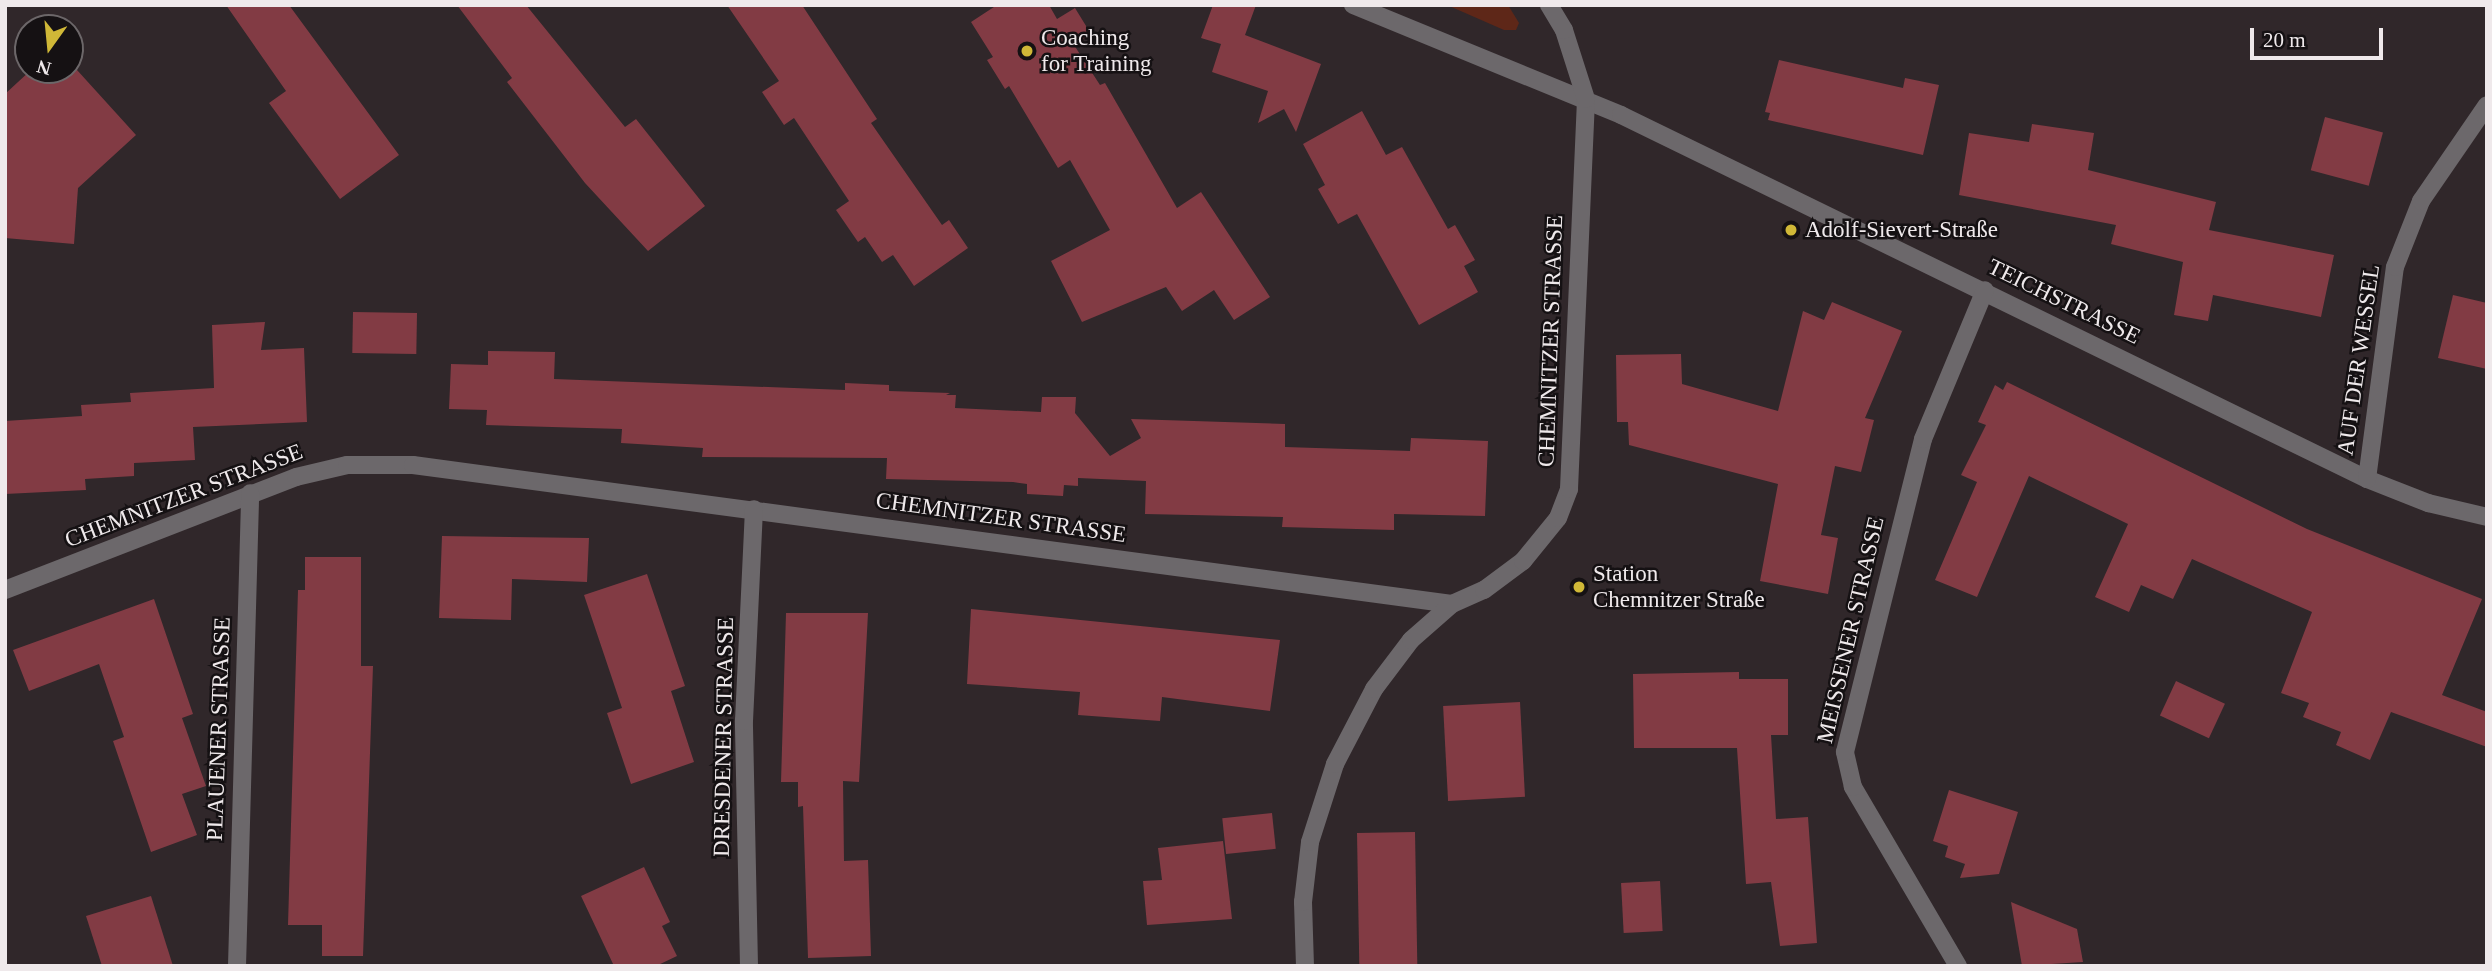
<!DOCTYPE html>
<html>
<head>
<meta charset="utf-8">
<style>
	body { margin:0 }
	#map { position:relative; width:2492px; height:971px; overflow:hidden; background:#30272a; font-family:"Times New Roman",serif }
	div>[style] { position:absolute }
	.green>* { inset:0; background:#5e2718 }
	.building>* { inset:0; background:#823b44; transform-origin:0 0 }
	.minor>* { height:18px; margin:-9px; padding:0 9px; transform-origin:9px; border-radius:9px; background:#6c686b }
	.dots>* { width:19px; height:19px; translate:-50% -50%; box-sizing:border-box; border:4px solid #151113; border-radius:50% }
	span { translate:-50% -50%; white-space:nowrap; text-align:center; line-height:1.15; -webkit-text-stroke:5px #151113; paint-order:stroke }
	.poi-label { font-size:23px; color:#efe9eb }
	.left { translate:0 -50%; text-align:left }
	.street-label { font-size:23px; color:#efe9eb }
	.frame { position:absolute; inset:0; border:7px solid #efe9eb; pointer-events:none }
	.north { position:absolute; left:14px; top:14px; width:70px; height:70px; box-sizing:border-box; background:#151113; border:2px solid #6c6769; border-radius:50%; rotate:195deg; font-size:19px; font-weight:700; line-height:28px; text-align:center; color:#efe9eb }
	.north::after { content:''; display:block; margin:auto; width:24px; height:32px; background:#d0b837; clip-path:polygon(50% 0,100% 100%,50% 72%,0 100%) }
	.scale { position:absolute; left:2250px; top:28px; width:133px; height:32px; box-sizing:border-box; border:4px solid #efe9eb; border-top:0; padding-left:9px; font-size:21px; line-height:24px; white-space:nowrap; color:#efe9eb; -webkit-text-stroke:5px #151113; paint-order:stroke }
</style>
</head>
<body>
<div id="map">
	<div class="green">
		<div style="clip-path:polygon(1447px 5px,1508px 5px,1519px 23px,1516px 30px,1504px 30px)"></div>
	</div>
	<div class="building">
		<div style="clip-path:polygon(226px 5px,289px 5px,399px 155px,340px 199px,269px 103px,286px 91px)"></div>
		<div style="clip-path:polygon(457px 5px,526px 5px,625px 127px,636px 119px,705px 206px,648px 251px,585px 183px,507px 82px,512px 78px)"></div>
		<div style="clip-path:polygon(727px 5px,802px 5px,877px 119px,871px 123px,942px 225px,949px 220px,968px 248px,914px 286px,893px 255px,882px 262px,865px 237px,858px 242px,836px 210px,849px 201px,794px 118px,784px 125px,762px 92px,779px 81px)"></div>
		<div style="clip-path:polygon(997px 5px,1049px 5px,1057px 19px,1075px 8px,1091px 34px,1074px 45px,1100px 85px,1105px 83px,1177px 208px,1201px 192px,1270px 297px,1234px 320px,1214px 290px,1182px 311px,1166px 287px,1082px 322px,1051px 261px,1110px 230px,1070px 160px,1058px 168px,1009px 86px,1005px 89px,987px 60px,993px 57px,971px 22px)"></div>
		<div style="clip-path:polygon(1213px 5px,1256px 5px,1245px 35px,1321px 64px,1296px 132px,1284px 109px,1258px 123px,1268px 91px,1212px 72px,1221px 44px,1201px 38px)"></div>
		<div style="clip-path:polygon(1779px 60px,1903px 88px,1905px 78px,1939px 85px,1923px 155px,1768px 120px,1770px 113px,1765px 112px)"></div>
		<div style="clip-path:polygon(31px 70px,77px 70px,136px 135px,78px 188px,74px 244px,5px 238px,5px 94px)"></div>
		<div style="clip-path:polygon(1362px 111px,1386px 155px,1402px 147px,1448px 229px,1455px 225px,1475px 260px,1464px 266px,1478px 292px,1419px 325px,1357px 214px,1338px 224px,1318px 189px,1325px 185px,1303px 144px)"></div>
		<div style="left:2325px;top:117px;width:60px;height:55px;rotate:15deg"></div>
		<div style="clip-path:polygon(2032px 124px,2094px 133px,2088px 170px,2216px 202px,2209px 230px,2334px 255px,2321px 317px,2213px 295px,2208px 321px,2174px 315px,2183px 262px,2111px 244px,2116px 225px,1959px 195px,1969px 133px,2029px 142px)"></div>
		<div style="clip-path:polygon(2453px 295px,2487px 303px,2487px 369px,2438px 358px)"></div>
		<div style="clip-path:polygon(1832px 302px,1902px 331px,1865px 418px,1874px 420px,1861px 472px,1835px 466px,1821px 535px,1838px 538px,1828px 594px,1760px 581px,1778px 484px,1629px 445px,1628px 422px,1617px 422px,1616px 355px,1681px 354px,1682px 384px,1778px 411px,1803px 311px,1824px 320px)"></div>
		<div style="left:417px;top:313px;width:41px;height:64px;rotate:91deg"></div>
		<div style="clip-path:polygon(265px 322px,261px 350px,304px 348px,307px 422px,193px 427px,195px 460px,134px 463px,134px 476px,85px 479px,86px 490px,5px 494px,5px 421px,82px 416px,81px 405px,131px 402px,130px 393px,214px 388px,212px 325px)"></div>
		<div style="clip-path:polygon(488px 351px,555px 352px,554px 379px,845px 390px,845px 383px,889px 385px,889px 391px,950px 393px,946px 395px,956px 395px,955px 408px,1041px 412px,1042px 397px,1076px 397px,1075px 413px,1110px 456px,1141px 438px,1131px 419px,1285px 424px,1285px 447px,1410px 451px,1411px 438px,1488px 441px,1485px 516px,1394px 514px,1394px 530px,1282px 527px,1283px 517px,1145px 514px,1146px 481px,1078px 478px,1078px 486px,1064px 485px,1063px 496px,1027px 494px,1027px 484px,1013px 482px,886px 479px,887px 458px,702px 457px,703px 448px,621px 443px,622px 429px,486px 425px,487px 410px,449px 409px,451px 364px,488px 365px)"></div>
		<div style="clip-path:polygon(2007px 382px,2307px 529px,2482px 599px,2442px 695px,2487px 712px,2487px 747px,2391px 712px,2370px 760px,2336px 745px,2341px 732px,2303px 717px,2309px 703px,2281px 693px,2312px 612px,2192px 559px,2173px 599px,2141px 585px,2129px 612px,2095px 597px,2128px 524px,2029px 476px,1977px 597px,1935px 580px,1977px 482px,1961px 475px,1986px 425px,1978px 422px,1995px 385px,2003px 390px)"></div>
		<div style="clip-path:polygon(442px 536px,589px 538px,587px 582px,512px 579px,511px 620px,439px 618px)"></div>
		<div style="clip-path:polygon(305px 557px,361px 557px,361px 666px,373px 666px,363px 956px,322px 956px,322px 925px,288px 925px,298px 590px,305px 590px)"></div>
		<div style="clip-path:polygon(647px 574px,685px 686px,671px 691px,694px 762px,631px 784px,607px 713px,622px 708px,584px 595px)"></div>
		<div style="clip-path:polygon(154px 599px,193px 714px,182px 718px,206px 786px,182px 794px,197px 835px,151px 852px,113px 741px,124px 737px,99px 664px,29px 691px,13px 650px)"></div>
		<div style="clip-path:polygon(971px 609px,1280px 640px,1270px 711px,1162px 697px,1160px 721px,1078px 715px,1080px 692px,967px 684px)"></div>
		<div style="clip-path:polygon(786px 613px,868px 613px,859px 782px,843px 781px,844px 861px,868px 860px,871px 956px,808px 958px,803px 806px,798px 807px,798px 782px,781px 782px)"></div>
		<div style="clip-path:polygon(1739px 672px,1739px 679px,1788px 679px,1788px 735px,1771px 735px,1776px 819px,1808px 817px,1817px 943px,1780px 946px,1771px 882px,1746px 884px,1737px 748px,1634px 748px,1633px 674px)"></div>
		<div style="left:2176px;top:681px;width:54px;height:38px;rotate:25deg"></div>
		<div style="left:1520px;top:702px;width:95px;height:77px;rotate:87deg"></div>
		<div style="clip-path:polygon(1949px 790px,2018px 812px,1999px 874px,1960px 878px,1965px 864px,1945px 857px,1948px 846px,1933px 841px)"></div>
		<div style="left:1272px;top:813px;width:36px;height:50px;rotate:84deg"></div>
		<div style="left:1415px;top:832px;width:134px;height:58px;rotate:89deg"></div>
		<div style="clip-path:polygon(1223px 841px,1232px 919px,1147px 925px,1143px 881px,1162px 880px,1158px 848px)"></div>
		<div style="clip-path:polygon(644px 867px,670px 922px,662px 926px,677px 956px,656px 966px,614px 966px,581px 896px)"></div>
		<div style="left:1660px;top:881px;width:50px;height:39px;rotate:87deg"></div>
		<div style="clip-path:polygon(151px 896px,173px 966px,102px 966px,86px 916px)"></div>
		<div style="clip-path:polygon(2011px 902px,2077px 929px,2083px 962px,2022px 966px)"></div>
	</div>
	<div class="minor">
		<div style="left:1353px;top:5px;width:290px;rotate:22.3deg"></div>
		<div style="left:1621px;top:115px;width:830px;rotate:26.01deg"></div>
		<div style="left:2367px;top:479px;width:66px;rotate:21.5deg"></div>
		<div style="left:2428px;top:503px;width:61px;rotate:13.3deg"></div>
		<div style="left:2367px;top:479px;width:214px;rotate:-82.5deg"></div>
		<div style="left:2395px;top:267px;width:71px;rotate:-68.5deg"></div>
		<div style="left:2421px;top:201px;width:116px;rotate:-55.5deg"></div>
		<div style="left:5px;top:590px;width:312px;rotate:-21.2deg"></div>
		<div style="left:296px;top:477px;width:52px;rotate:-13.2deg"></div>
		<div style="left:347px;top:465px;width:66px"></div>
		<div style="left:413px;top:465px;width:1048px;rotate:7.62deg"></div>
		<div style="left:1452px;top:604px;width:35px;rotate:-24deg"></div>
		<div style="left:1484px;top:590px;width:49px;rotate:-36.6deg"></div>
		<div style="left:1523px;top:561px;width:55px;rotate:-50.9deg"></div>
		<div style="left:1558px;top:518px;width:31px;rotate:-69deg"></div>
		<div style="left:1569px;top:489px;width:390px;rotate:-87.5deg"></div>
		<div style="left:1586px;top:99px;width:72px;rotate:-107.7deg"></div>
		<div style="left:1564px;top:30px;width:29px;rotate:-121deg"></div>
		<div style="left:237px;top:966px;width:473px;rotate:-88.4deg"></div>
		<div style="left:749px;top:966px;width:245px;rotate:-91.2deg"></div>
		<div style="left:744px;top:721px;width:212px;rotate:-87.3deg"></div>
		<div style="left:1305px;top:966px;width:64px;rotate:-91.8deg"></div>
		<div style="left:1303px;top:902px;width:60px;rotate:-83.3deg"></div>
		<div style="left:1310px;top:842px;width:82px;rotate:-72.2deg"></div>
		<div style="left:1335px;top:764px;width:85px;rotate:-62.5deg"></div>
		<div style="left:1374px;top:689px;width:61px;rotate:-52.9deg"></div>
		<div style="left:1411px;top:640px;width:55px;rotate:-41.3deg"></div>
		<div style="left:1958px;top:966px;width:208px;rotate:-120.4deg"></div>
		<div style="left:1853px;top:787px;width:36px;rotate:-103deg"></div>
		<div style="left:1845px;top:752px;width:323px;rotate:-76deg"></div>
		<div style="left:1923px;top:439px;width:161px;rotate:-67.4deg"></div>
	</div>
	<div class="dots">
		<div style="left:1027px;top:51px;background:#d0b837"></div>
		<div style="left:1791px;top:230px;background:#d0b837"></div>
		<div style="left:1579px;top:587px;background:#d0b837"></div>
	</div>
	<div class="poi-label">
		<span class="left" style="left:1041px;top:51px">Coaching<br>for Training</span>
		<span class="left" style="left:1805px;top:230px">Adolf-Sievert-Straße</span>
		<span class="left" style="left:1593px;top:587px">Station<br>Chemnitzer Straße</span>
	</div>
	<div class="street-label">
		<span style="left:2064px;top:302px;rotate:26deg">TEICHSTRASSE</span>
		<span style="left:1551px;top:341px;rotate:-88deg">CHEMNITZER STRASSE</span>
		<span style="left:2359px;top:360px;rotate:-82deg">AUF DER WESSEL</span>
		<span style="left:184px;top:496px;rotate:-21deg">CHEMNITZER STRASSE</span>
		<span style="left:1001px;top:518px;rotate:8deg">CHEMNITZER STRASSE</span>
		<span style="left:1851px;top:630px;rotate:-77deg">MEISSENER STRASSE</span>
		<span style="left:219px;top:729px;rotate:-88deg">PLAUENER STRASSE</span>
		<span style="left:724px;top:737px;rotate:-89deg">DRESDENER STRASSE</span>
	</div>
	<div class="frame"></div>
	<div class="north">N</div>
	<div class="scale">20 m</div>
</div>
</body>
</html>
